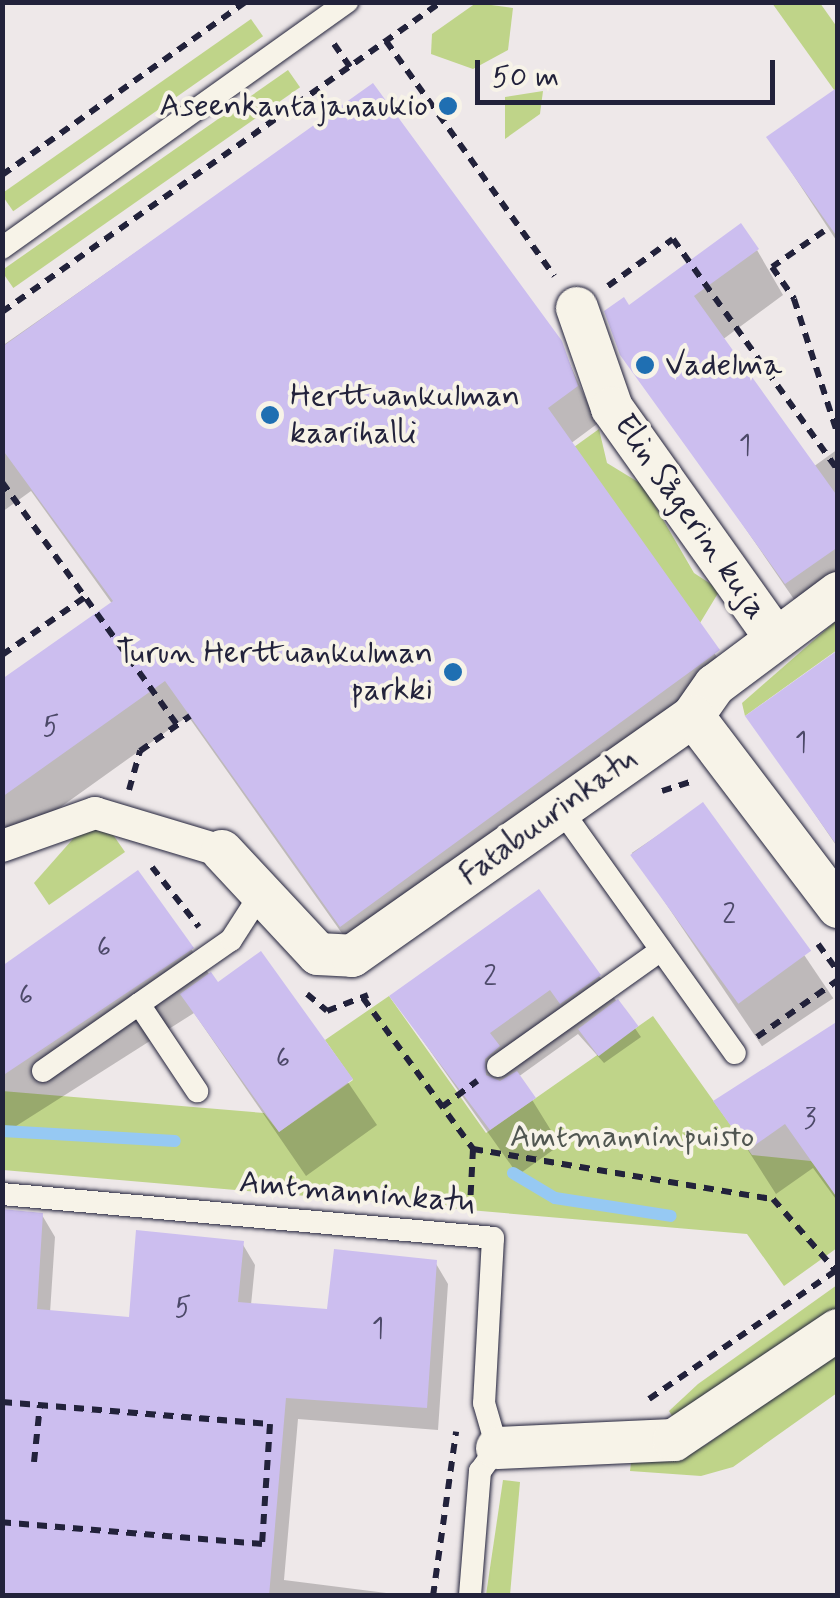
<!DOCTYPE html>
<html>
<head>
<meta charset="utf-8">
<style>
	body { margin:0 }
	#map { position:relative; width:840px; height:1598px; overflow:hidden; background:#eee8e9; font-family:Mynerve,sans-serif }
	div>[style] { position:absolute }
	.green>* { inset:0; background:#bfd489; transform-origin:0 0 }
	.shadow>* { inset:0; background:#0003; transform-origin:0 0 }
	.stream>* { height:12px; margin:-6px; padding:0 6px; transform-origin:6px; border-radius:6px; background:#96c9f3 }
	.building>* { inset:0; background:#ccbeef; transform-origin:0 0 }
	.path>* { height:6px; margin-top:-3px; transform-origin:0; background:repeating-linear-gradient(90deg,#22223b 0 10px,transparent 0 18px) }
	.roads { filter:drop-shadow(0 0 2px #22223b) drop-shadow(0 0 2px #22223b) }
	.service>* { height:22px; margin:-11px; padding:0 11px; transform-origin:11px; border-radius:11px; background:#f7f3e8 }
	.pedestrian>* { height:32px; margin:-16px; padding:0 16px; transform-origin:16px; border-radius:16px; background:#f7f3e8 }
	.minor>* { height:42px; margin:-21px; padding:0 21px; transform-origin:21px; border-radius:21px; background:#f7f3e8 }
	.dots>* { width:28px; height:28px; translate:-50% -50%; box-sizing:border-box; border:5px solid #f7f3e8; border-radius:50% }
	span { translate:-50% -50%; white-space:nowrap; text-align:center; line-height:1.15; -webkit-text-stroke:8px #f7f3e8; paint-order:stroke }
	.number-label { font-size:28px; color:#4c4968 }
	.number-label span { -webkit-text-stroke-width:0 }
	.poi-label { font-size:32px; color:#22223b }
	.right { translate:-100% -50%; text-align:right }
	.left { translate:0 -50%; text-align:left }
	.street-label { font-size:32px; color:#22223b }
	.park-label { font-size:32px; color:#515752 }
	.frame { position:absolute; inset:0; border:5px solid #22223b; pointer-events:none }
	.scale { position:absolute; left:475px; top:60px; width:300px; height:45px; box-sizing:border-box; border:5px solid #22223b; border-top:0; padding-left:12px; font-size:30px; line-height:35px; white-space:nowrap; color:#22223b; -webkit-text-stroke:8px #f7f3e8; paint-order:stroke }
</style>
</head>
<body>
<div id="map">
	<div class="green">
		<div style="clip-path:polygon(476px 3px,513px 8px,508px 50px,473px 69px,431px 54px,432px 34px)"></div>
		<div style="clip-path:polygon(772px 3px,820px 3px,837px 27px,837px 94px)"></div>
		<div style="left:251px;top:19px;width:21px;height:305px;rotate:55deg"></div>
		<div style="left:288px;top:70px;width:21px;height:350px;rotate:55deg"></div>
		<div style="clip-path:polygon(543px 91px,540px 114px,505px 139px,505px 97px)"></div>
		<div style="clip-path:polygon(599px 429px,607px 463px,643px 485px,694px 573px,720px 590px,700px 623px,574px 447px)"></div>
		<div style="clip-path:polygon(837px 620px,837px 650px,745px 716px,742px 703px)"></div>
		<div style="clip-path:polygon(107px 826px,125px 852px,49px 905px,34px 883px,79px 832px)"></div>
		<div style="clip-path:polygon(389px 996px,486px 1133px,653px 1016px,752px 1155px,811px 1161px,837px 1191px,837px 1248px,784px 1286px,747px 1234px,3px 1170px,2px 1091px,264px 1113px,279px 1132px,353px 1080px,325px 1040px)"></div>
		<div style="clip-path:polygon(837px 1285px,837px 1309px,674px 1419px,669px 1411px,698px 1384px)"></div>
		<div style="clip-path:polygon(837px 1353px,837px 1393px,733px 1467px,701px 1476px,630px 1471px,631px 1463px,704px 1446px)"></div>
		<div style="clip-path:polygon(503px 1480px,520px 1482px,510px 1595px,486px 1595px)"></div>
	</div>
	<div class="shadow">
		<div style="clip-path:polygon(372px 87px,560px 342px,597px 424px,570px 444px,739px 689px,363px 963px,188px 716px,2px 849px,2px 682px,113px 605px,31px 491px,2px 512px,2px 346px)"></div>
		<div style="clip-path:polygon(838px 98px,838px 243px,769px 138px)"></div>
		<div style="clip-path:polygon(757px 250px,783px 295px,722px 340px,813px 467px,838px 449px,838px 610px,813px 627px,625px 353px,628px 308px)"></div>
		<div style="clip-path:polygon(838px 653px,838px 848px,748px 716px)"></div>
		<div style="left:703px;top:805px;width:233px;height:86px;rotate:56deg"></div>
		<div style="clip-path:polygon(191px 949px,217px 985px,261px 954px,377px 1125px,306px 1176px,194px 1013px,2px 1135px,2px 969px)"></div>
		<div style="clip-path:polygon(599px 976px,641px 1037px,604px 1063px,578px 1034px,518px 1077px,560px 1145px,518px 1175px,392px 997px)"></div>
		<div style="clip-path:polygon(838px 1023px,838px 1202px,813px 1168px,776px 1194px,717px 1102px)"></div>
		<div style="clip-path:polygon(42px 1215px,55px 1237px,50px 1313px,131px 1320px,242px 1243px,255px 1265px,251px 1305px,329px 1312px,435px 1262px,448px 1284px,438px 1430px,298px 1419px,284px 1580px,410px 1596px,2px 1596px)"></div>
	</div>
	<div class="stream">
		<div style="left:2px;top:1131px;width:173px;rotate:3.3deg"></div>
		<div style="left:513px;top:1173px;width:49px;rotate:30.8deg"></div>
		<div style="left:555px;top:1198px;width:117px;rotate:8.8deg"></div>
	</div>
	<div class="building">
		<div style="clip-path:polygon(373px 83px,562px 341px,578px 386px,548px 408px,720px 650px,340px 927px,165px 681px,2px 797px,2px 679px,113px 601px,2px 449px,2px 347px)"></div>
		<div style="clip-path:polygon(838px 87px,838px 238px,766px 137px)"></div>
		<div style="clip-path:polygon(741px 223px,759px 249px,694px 296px,838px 497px,838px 547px,785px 584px,620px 355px,604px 311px,624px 297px,629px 305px)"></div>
		<div style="clip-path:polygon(838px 650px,838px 847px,745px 716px)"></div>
		<div style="left:703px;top:802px;width:184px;height:90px;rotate:54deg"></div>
		<div style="clip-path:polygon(138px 870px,194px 948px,2px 1076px,2px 966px)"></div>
		<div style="clip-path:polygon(539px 889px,601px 975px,560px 1004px,550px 990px,490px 1033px,500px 1046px,485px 1059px,486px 1075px,500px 1081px,517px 1071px,536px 1098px,490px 1130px,389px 996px)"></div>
		<div style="clip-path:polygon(261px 951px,353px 1079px,279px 1132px,180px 994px,211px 972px,218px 982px)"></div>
		<div style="left:618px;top:999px;width:34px;height:50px;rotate:53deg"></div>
		<div style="clip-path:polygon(838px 1021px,838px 1199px,785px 1124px,748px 1150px,713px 1101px)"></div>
		<div style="clip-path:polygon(2px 1209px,43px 1213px,37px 1309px,129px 1317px,136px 1230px,244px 1241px,238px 1302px,327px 1309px,334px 1249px,437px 1260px,427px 1408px,286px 1398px,269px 1596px,2px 1596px)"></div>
	</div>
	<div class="path">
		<div style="left:386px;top:41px;width:289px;rotate:54.4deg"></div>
		<div style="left:334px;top:44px;width:28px;rotate:55deg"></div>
		<div style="left:2px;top:175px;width:298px;rotate:-35.4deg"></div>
		<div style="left:824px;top:231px;width:63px;rotate:145.3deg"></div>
		<div style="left:772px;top:267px;width:39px;rotate:55deg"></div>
		<div style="left:794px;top:299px;width:143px;rotate:72.1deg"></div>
		<div style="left:608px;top:286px;width:80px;rotate:-35.9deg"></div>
		<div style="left:673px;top:239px;width:284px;rotate:54.5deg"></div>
		<div style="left:2px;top:312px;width:537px;rotate:-35.23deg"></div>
		<div style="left:2px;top:482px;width:299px;rotate:54.2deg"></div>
		<div style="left:2px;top:655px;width:101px;rotate:-34.9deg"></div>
		<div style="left:129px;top:790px;width:41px;rotate:-74.2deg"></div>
		<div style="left:140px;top:751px;width:61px;rotate:-35deg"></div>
		<div style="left:662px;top:791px;width:33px;rotate:-18deg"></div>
		<div style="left:152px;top:867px;width:76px;rotate:51.9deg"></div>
		<div style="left:818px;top:944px;width:34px;rotate:54deg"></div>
		<div style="left:307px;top:994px;width:26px;rotate:40deg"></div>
		<div style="left:327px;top:1011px;width:44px;rotate:-21.3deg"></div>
		<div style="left:363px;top:998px;width:187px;rotate:53.9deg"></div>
		<div style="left:473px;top:1149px;width:57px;rotate:93deg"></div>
		<div style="left:757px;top:1037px;width:99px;rotate:-35.1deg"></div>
		<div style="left:442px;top:1107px;width:44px;rotate:-36.6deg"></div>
		<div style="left:473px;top:1149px;width:304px;rotate:9.5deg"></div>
		<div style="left:773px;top:1199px;width:96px;rotate:48.8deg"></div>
		<div style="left:649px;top:1399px;width:229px;rotate:-34.5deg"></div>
		<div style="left:2px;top:1402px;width:269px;rotate:4.7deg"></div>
		<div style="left:270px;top:1424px;width:120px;rotate:93.8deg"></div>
		<div style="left:262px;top:1544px;width:261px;rotate:-175.2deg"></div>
		<div style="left:34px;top:1462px;width:57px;rotate:-84deg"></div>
		<div style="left:433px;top:1596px;width:166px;rotate:-82deg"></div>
	</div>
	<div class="roads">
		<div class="service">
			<div style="left:2px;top:248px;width:424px;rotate:-35.5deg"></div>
			<div style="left:560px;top:808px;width:301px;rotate:54.5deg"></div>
			<div style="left:139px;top:1004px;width:105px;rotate:56.3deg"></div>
			<div style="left:498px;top:1066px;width:200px;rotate:-35.4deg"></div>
			<div style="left:43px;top:1071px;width:229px;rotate:-34.9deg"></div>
			<div style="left:231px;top:940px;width:63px;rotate:-57.3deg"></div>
			<div style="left:2px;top:1194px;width:493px;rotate:5.1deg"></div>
			<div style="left:493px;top:1238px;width:165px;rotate:93.1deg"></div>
			<div style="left:484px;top:1403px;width:47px;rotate:73.9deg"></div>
			<div style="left:497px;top:1448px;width:29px;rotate:126deg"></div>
			<div style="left:480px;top:1471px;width:125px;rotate:94.6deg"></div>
		</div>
		<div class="pedestrian">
			<div style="left:2px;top:846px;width:99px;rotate:-19.5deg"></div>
			<div style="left:95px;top:813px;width:133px;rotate:16.7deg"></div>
		</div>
		<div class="minor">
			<div style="left:577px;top:308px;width:106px;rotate:70.7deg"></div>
			<div style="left:612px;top:408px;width:281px;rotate:54.6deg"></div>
			<div style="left:693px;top:716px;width:38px;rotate:-55deg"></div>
			<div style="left:715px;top:685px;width:154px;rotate:-36.8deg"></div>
			<div style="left:222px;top:851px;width:141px;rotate:47deg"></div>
			<div style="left:318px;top:954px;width:34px;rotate:3deg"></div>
			<div style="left:352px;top:956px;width:417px;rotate:-35.1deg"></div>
			<div style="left:693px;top:716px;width:240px;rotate:52.8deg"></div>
			<div style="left:497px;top:1448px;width:177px;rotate:-2.6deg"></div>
			<div style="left:674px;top:1440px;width:197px;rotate:-33.9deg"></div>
		</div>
	</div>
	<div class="dots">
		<div style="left:448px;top:106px;background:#1f6fb2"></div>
		<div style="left:645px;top:365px;background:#1f6fb2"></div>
		<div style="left:270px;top:415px;background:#1f6fb2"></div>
		<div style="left:453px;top:672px;background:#1f6fb2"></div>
	</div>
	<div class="number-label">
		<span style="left:745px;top:447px">1</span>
		<span style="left:51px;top:728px">5</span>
		<span style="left:801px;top:744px">1</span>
		<span style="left:729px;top:916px">2</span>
		<span style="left:104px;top:949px">6</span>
		<span style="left:490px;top:978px">2</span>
		<span style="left:26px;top:997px">6</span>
		<span style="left:283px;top:1060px">6</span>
		<span style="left:810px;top:1120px">3</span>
		<span style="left:183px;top:1309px">5</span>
		<span style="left:378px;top:1330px">1</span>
	</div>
	<div class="poi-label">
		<span class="right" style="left:428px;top:106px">Aseenkantajanaukio</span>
		<span class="left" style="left:665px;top:365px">Vadelma</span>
		<span class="left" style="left:290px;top:415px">Herttuankulman<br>kaarihalli</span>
		<span class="right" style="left:433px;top:672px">Turun Herttuankulman<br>parkki</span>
	</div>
	<div class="street-label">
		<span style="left:690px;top:517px;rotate:55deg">Elin Sågerin kuja</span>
		<span style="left:548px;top:817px;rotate:-36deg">Fatabuurinkatu</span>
		<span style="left:357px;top:1193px;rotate:5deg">Amtmanninkatu</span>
	</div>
	<div class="park-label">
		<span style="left:632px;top:1137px">Amtmanninpuisto</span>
	</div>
	<div class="frame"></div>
	<div class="scale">50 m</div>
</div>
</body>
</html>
